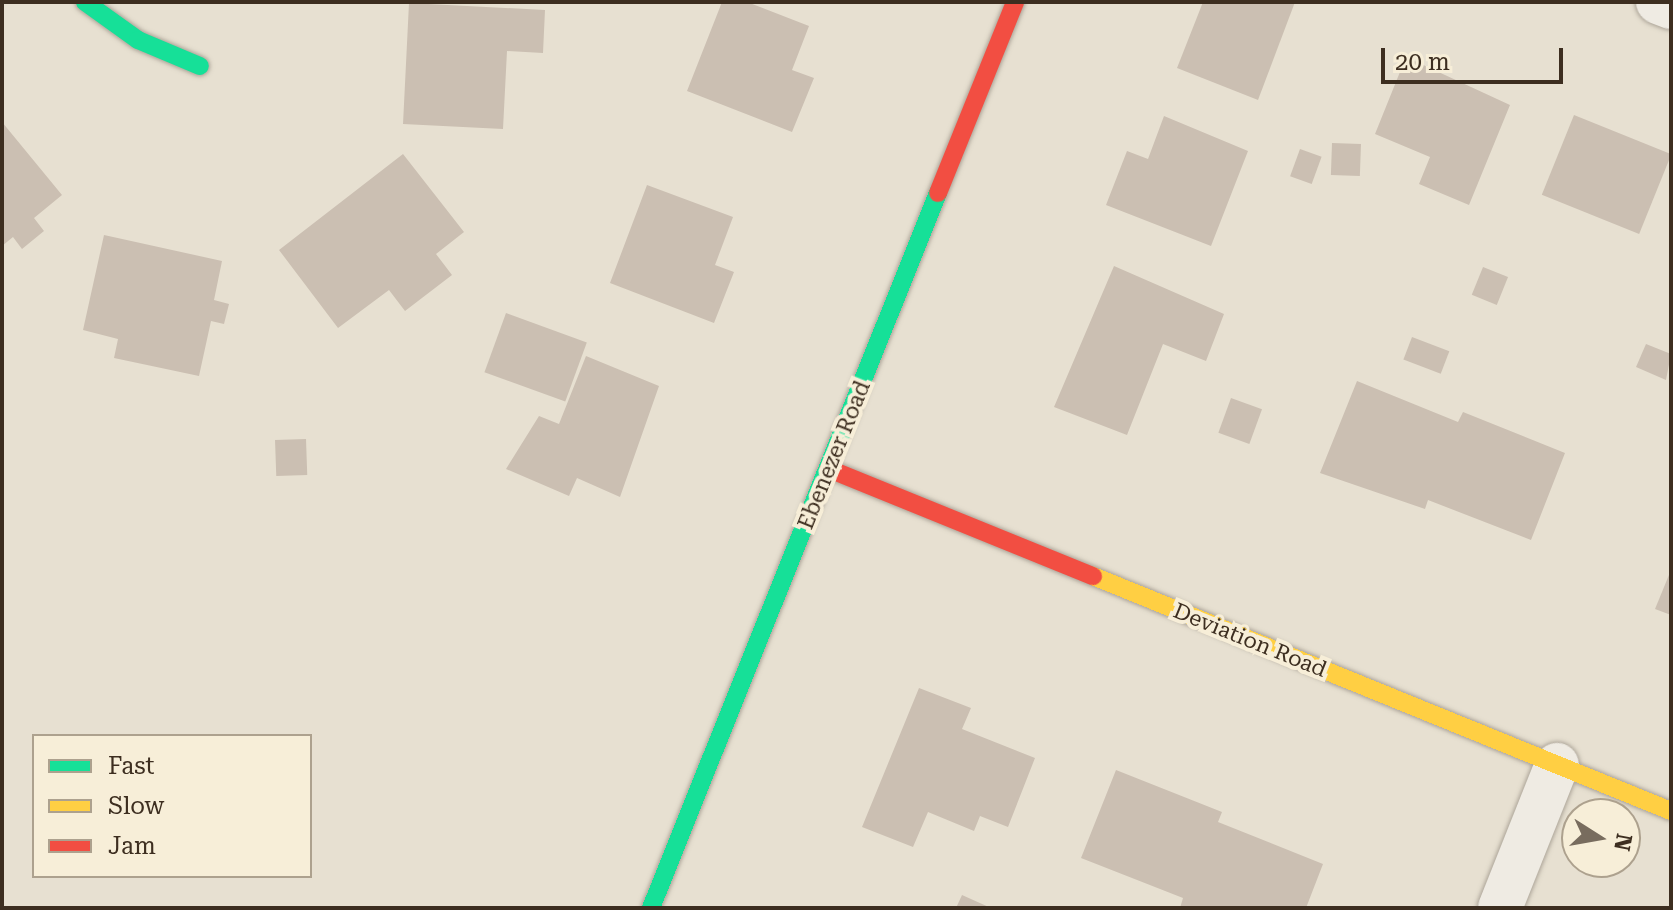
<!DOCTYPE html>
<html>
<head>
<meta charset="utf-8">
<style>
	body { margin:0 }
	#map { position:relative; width:1673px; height:910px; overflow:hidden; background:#e7e0d1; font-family:"Roboto Serif",serif }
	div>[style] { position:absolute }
	.building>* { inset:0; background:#cbbfb2; transform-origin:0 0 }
	.roads { filter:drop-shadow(0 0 2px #ada599) drop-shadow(0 0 2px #ada599) }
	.street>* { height:44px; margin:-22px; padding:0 22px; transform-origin:22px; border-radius:22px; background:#efebe3 }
	.fast>* { height:18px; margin:-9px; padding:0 9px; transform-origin:9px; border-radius:9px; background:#16e098 }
	.slow>* { height:18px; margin:-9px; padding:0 9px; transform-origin:9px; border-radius:9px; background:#ffcf43 }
	.jam>* { height:18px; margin:-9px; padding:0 9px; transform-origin:9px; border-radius:9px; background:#f24e42 }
	span { translate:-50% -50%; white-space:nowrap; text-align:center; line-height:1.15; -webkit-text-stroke:8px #f7eed8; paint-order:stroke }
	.street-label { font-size:22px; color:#3d2e20 }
	.frame { position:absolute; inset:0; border:4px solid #3d2e20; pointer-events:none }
	.legend { position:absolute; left:32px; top:734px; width:280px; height:144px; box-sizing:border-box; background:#f7eed8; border:2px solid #ada18e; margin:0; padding:10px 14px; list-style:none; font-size:24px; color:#3d2e20 }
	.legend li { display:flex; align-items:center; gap:16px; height:40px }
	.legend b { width:40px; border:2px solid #ada18e }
	.north { position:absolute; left:1561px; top:798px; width:80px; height:80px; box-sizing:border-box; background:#f7eed8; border:2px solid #ada18e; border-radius:50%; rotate:101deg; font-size:22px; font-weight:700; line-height:32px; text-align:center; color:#3d2e20 }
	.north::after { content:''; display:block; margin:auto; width:28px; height:36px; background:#786c5e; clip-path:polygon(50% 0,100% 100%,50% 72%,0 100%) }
	.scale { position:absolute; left:1381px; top:48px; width:182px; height:36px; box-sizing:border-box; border:4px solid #3d2e20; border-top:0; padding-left:10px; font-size:24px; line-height:28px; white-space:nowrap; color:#3d2e20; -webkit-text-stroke:6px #f7eed8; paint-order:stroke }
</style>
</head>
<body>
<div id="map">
	<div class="building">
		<div style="clip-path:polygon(722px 2px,747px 2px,809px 26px,792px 70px,814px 78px,792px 132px,687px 91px)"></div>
		<div style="clip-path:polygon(1203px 2px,1295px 2px,1258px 100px,1177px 68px)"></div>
		<div style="clip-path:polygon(409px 3px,545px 10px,543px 53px,507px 51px,503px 129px,403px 124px)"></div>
		<div style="clip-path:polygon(1406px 57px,1510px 105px,1469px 205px,1419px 184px,1430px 157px,1375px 134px)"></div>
		<div style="left:1574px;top:115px;width:105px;height:86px;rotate:22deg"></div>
		<div style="clip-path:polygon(1164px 116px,1248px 151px,1211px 246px,1106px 205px,1127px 151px,1148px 159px)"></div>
		<div style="clip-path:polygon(2px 122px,62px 195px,34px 218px,44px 231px,22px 249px,13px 237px,2px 246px)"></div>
		<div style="left:1332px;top:143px;width:29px;height:32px;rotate:2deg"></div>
		<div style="left:1300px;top:149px;width:23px;height:29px;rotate:20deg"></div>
		<div style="clip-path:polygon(403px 154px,464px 232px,436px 254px,452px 275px,405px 311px,389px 290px,338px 328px,279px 250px)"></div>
		<div style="clip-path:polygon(647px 185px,733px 217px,715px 265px,734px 272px,714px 323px,610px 283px)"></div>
		<div style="clip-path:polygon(104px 235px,222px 261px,214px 300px,229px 304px,224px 324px,211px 321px,199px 376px,114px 358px,118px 339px,83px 330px)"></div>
		<div style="clip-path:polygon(1114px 266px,1224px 314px,1206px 361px,1163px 344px,1127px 435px,1054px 407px)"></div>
		<div style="left:1483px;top:267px;width:27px;height:30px;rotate:22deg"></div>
		<div style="left:506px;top:313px;width:86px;height:63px;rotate:20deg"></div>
		<div style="left:1412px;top:337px;width:40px;height:24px;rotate:21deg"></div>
		<div style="clip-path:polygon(1646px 344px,1671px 354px,1666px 380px,1636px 367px)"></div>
		<div style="clip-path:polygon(586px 356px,659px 386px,620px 497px,577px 478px,569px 496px,506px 469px,539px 416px,559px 424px)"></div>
		<div style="clip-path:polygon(1357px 381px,1458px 422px,1463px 412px,1565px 453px,1531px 540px,1428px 500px,1425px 509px,1320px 473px)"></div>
		<div style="left:1231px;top:398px;width:33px;height:37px;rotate:20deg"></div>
		<div style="left:306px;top:439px;width:36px;height:31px;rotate:88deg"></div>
		<div style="clip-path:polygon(1671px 570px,1671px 615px,1655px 609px)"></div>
		<div style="clip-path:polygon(919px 688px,971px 708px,962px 729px,1035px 758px,1008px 827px,980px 816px,974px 831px,928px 812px,913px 847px,862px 827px)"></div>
		<div style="clip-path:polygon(1116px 770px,1222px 812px,1218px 822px,1323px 864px,1306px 908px,1180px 908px,1183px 898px,1081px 858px)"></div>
		<div style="clip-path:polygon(962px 895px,991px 908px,956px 908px)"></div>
	</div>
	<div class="roads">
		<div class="street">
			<div style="left:1658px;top:2px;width:14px;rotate:21deg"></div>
			<div style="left:1500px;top:908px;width:154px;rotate:-68.3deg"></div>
		</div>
		<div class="fast">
			<div style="left:85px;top:2px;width:65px;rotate:35.6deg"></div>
			<div style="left:138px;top:40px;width:67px;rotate:22.8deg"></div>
			<div style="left:651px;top:908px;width:770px;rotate:-68.13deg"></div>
		</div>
		<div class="slow">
			<div style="left:1093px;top:576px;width:624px;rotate:22.13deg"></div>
		</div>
		<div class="jam">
			<div style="left:938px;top:193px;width:206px;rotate:-68deg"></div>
			<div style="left:829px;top:469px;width:285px;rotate:22.1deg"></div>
		</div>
	</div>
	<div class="street-label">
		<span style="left:834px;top:455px;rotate:-68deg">Ebenezer Road</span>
		<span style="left:1250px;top:640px;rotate:22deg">Deviation Road</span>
	</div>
	<div class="frame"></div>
	<ul class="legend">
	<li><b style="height:10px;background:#16e098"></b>Fast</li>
	<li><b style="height:10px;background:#ffcf43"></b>Slow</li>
	<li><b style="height:10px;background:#f24e42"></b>Jam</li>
	</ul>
	<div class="north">N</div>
	<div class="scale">20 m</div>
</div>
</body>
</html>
